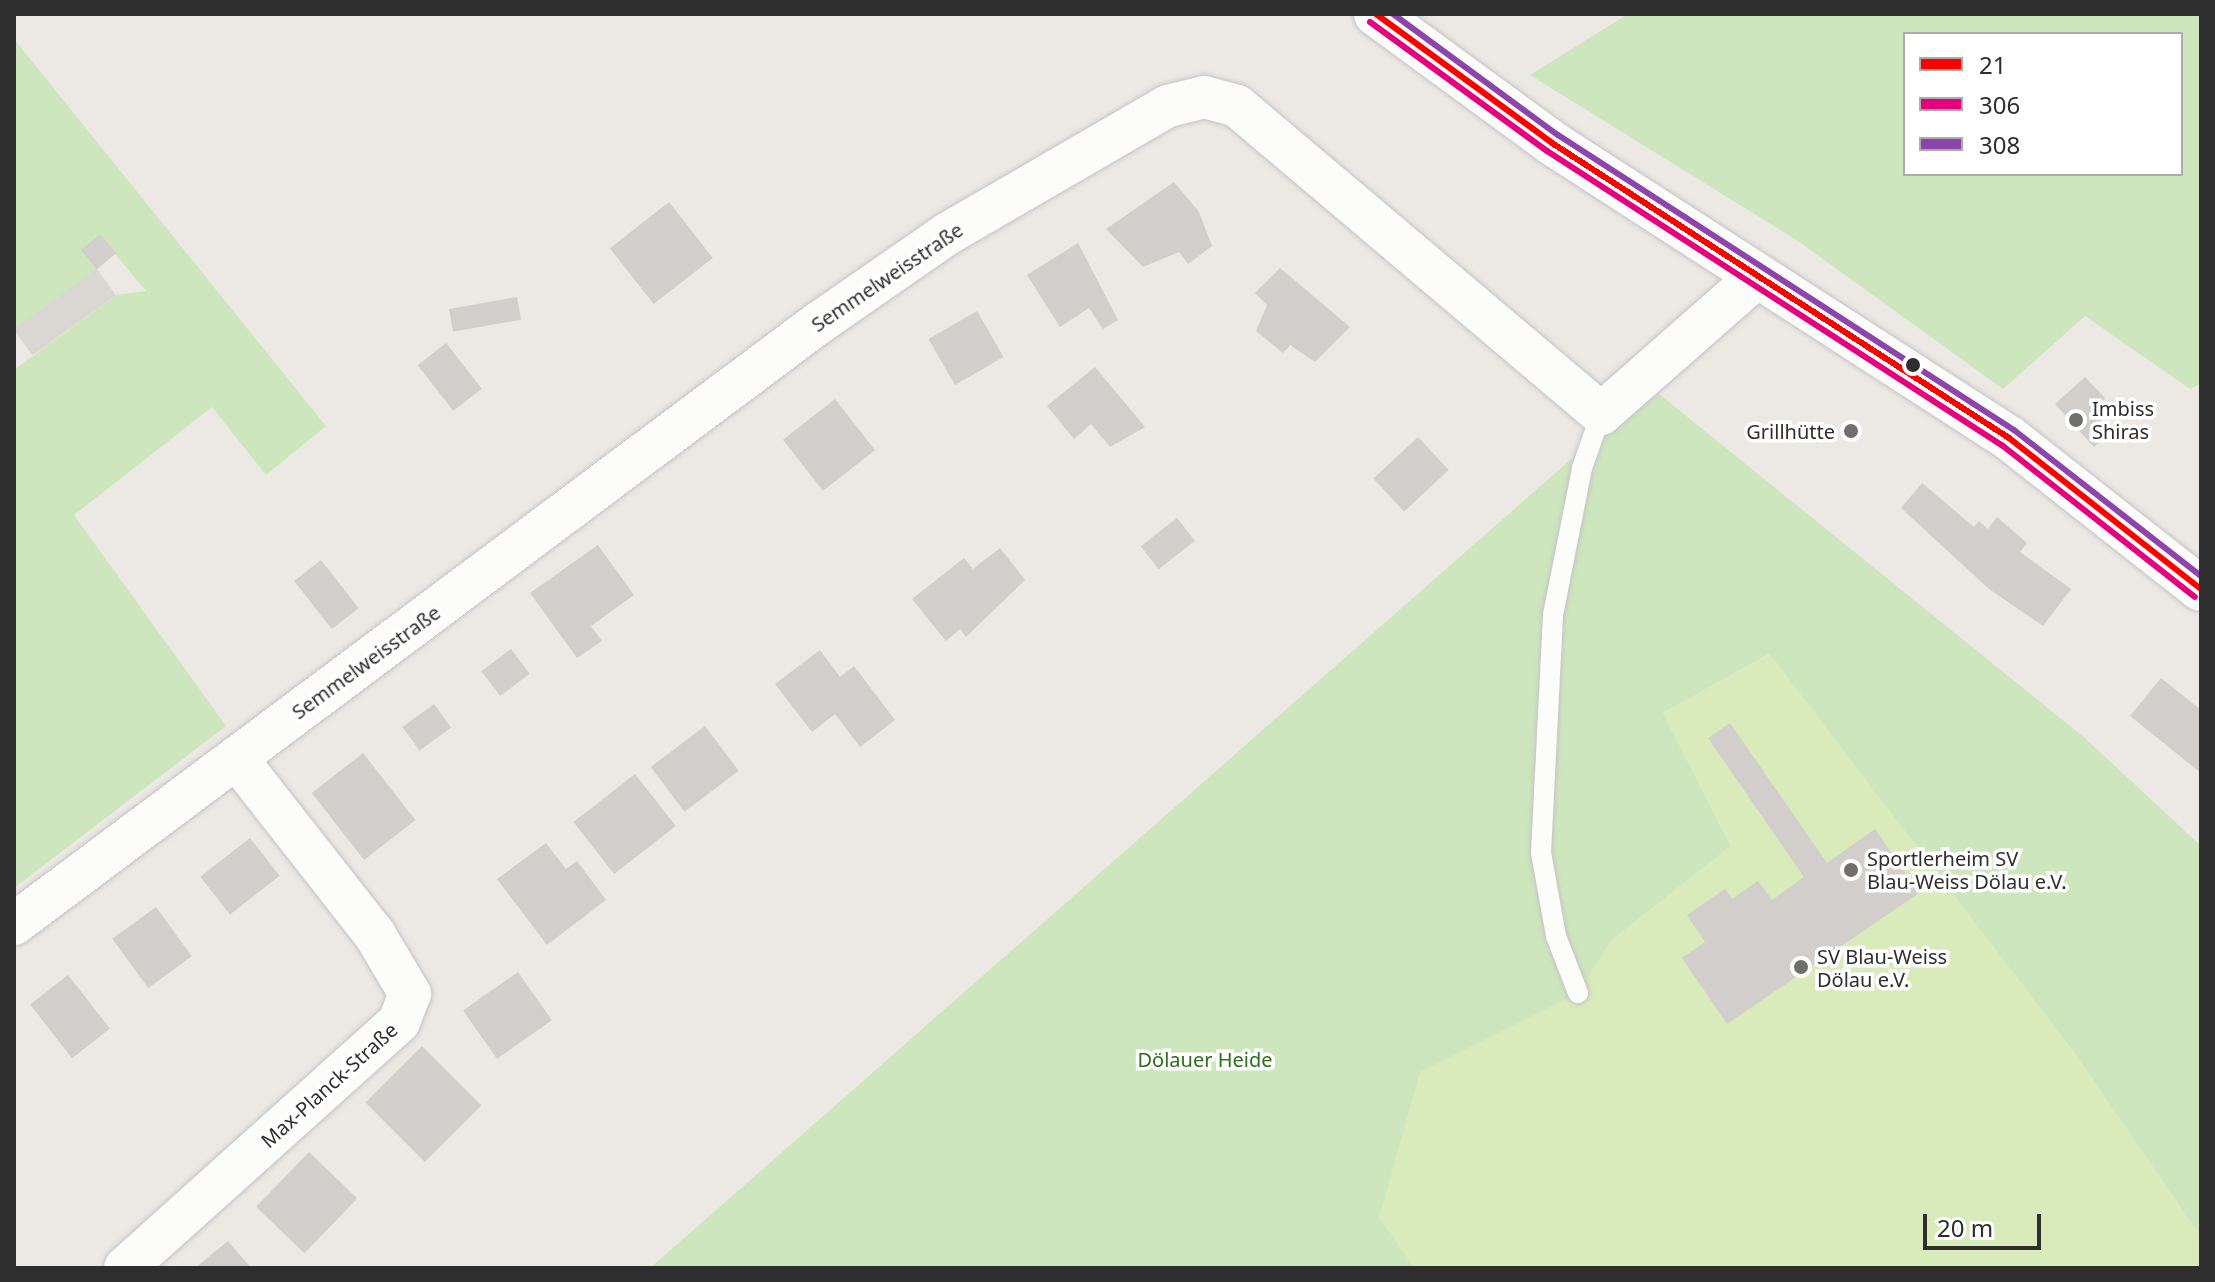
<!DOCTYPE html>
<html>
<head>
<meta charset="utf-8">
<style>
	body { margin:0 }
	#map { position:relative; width:2215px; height:1282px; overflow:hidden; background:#ece8e4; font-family:"Noto Sans",sans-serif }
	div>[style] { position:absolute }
	.green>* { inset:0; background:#cee6be }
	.pitch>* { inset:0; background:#d9eabb }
	.plaza>* { inset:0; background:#dad6d2; transform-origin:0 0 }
	.building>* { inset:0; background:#d1cecb; transform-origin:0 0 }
	.roads { filter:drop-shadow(0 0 2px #c5c4c5) drop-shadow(0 0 2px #c5c4c5) }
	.lane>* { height:20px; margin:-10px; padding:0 10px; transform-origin:10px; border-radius:10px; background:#fcfcfb }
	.street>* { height:42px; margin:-21px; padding:0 21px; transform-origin:21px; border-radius:21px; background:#fcfcfb }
	.secondary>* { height:44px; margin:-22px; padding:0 22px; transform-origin:22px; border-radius:22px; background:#fcfcfb }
	.bus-1>* { height:6px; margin:-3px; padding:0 3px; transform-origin:3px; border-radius:3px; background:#f00 }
	.bus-2>* { height:6px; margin:-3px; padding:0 3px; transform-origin:3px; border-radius:3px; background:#e5007d }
	.bus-3>* { height:6px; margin:-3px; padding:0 3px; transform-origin:3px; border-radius:3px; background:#8e44ad }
	.dots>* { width:22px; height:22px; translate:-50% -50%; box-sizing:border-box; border:4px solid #fff; border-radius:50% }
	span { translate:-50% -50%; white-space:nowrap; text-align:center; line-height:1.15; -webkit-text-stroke:7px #fff; paint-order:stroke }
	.street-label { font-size:20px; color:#2e2e2e }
	.poi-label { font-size:20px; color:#2e2e2e }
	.left { translate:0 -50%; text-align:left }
	.right { translate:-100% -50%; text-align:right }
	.park-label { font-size:20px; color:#2c6e1b }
	.frame { position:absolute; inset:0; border:16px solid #2e2e2e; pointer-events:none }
	.legend { position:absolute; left:1903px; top:32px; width:280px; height:144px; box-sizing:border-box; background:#fff; border:2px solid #ababab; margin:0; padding:10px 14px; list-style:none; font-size:24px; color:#2e2e2e }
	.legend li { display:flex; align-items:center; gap:16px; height:40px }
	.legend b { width:40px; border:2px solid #ababab }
	.scale { position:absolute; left:1923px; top:1214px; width:118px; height:36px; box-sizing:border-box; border:4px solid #2e2e2e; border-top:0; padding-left:10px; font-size:24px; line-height:28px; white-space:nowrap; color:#2e2e2e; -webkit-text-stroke:6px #fff; paint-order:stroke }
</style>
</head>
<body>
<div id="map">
	<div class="green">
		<div style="clip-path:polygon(evenodd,1628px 14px,2201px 14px,2201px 384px,2190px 389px,2085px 316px,2003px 389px,1798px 241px,1530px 75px,1628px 14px,1905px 34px,2181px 34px,2181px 174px,1905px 174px,1905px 34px)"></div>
		<div style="clip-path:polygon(14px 39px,326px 426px,266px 475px,212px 407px,74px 515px,226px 726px,14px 888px,14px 370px,116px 295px,146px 291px,99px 235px,81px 250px,97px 269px,14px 330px)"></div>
		<div style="clip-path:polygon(1659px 394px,2086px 739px,2201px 846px,2201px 1237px,2073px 1051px,1769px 654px,1663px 713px,1731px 846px,1612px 940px,1578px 993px,1379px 1217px,1415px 1268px,650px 1268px,1626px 411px)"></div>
	</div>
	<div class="pitch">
		<div style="clip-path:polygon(1770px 654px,2073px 1051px,2201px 1237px,2201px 1268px,1415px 1268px,1379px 1218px,1420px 1072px,1578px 993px,1612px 940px,1731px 846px,1663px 713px)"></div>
	</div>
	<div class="plaza">
		<div style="left:97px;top:269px;width:32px;height:103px;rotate:54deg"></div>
	</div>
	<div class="building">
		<div style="clip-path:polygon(1174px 182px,1199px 212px,1212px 246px,1188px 264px,1179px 252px,1143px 267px,1106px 229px)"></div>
		<div style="left:669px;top:202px;width:71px;height:75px;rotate:52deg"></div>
		<div style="left:100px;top:234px;width:25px;height:25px;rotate:50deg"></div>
		<div style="clip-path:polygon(1078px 243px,1118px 320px,1103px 329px,1089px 308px,1060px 327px,1027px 275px)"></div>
		<div style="clip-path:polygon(1280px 268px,1350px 327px,1315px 362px,1290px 345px,1283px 353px,1256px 331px,1267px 305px,1255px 293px)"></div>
		<div style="left:517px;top:297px;width:23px;height:69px;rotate:80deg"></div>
		<div style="left:977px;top:311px;width:53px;height:56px;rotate:60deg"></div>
		<div style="left:446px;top:343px;width:58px;height:36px;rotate:52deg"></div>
		<div style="clip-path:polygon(1095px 367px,1145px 427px,1110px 447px,1091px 424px,1074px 439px,1047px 406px)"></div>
		<div style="clip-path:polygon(2085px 377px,2105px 398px,2093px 410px,2112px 430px,2094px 447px,2055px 404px)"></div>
		<div style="left:835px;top:399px;width:65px;height:66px;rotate:52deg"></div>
		<div style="left:1418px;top:437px;width:45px;height:61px;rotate:47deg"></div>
		<div style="clip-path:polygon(1922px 483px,1974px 527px,1979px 521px,1988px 529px,1997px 517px,2027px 543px,2020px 552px,2071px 589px,2043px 626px,1989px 589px,1901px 508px)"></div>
		<div style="left:1177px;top:518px;width:29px;height:46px;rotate:52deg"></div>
		<div style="clip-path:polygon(598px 545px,634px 595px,591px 626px,602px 641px,577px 658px,530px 593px)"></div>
		<div style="clip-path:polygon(1000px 548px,1025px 580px,966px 637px,960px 629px,946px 641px,912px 599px,964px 558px,973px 569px)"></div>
		<div style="left:321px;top:560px;width:61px;height:34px;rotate:52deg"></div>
		<div style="left:511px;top:649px;width:31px;height:37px;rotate:53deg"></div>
		<div style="clip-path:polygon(820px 650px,840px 677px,854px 666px,895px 720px,860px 747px,835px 714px,812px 732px,775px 684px)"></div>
		<div style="clip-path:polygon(2161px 678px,2201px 710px,2201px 773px,2130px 716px)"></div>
		<div style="left:434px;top:704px;width:29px;height:39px;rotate:54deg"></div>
		<div style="clip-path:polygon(1730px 723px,1827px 863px,1875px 829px,1919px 893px,1727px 1024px,1682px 958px,1705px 942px,1687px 915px,1725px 889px,1732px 899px,1758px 881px,1772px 900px,1804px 877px,1708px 738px)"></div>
		<div style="left:705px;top:726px;width:56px;height:68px;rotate:53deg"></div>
		<div style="left:363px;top:753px;width:85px;height:65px;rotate:52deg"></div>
		<div style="left:635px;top:774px;width:66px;height:78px;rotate:52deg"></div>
		<div style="left:250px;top:838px;width:48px;height:63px;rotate:52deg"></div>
		<div style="clip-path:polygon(546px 843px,566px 869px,577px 861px,606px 900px,547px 945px,497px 879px)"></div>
		<div style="left:156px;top:907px;width:61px;height:54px;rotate:54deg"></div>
		<div style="left:518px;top:972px;width:59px;height:67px;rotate:55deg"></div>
		<div style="left:68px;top:975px;width:68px;height:48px;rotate:52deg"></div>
		<div style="left:422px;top:1046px;width:84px;height:80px;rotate:45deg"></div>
		<div style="left:309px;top:1152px;width:67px;height:76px;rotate:44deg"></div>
		<div style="clip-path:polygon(228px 1241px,251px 1268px,195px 1268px)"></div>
	</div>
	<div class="roads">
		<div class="lane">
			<div style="left:1578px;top:993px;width:61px;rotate:-111.1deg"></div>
			<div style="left:1556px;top:936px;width:84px;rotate:-100.2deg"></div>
			<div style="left:1541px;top:853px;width:238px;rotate:-87.1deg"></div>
			<div style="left:1553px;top:615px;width:150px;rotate:-78.8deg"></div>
			<div style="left:1582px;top:468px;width:57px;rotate:-70.6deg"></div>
		</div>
		<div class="street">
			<div style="left:14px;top:924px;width:1006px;rotate:-36.76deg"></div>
			<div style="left:820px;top:322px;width:155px;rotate:-34.7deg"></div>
			<div style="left:947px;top:234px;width:255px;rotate:-30.1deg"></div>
			<div style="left:1168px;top:106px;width:37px;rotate:-14deg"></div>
			<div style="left:1204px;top:97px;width:34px;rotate:15deg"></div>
			<div style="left:1237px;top:106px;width:477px;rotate:40.2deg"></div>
			<div style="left:1601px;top:414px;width:209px;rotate:-41.3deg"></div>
			<div style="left:125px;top:1268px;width:368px;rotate:-41.9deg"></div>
			<div style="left:399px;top:1022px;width:30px;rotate:-69deg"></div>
			<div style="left:410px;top:994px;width:69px;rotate:-120.7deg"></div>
			<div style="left:375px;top:935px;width:225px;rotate:-128.1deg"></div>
		</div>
		<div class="secondary">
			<div style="left:1376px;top:14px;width:218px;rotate:36.2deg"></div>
			<div style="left:1552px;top:143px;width:544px;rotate:32.84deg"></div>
			<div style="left:2009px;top:438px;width:244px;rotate:38.2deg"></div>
		</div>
	</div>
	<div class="bus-1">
		<div style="left:1376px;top:14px;width:218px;rotate:36.2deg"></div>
		<div style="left:1552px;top:143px;width:544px;rotate:32.84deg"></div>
		<div style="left:2009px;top:438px;width:244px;rotate:38.2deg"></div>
	</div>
	<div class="bus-2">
		<div style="left:1370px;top:22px;width:219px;rotate:36.1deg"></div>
		<div style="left:1547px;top:151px;width:543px;rotate:32.9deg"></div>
		<div style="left:2003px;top:446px;width:244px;rotate:38.2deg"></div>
	</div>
	<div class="bus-3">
		<div style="left:1393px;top:14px;width:205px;rotate:36.3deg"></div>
		<div style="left:1558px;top:135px;width:543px;rotate:32.9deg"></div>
		<div style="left:2014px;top:430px;width:237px;rotate:38deg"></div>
	</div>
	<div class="dots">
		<div style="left:1913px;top:365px;background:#2e2e2e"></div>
		<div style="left:2076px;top:420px;background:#706f6e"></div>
		<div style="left:1851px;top:431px;background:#706f6e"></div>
		<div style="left:1851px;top:870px;background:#706f6e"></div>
		<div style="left:1801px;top:967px;background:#706f6e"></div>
	</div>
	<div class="street-label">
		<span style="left:887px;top:277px;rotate:-34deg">Semmelweisstraße</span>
		<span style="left:366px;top:662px;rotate:-36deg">Semmelweisstraße</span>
		<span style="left:329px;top:1085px;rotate:-42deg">Max-Planck-Straße</span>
	</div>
	<div class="poi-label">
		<span class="left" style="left:2092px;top:420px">Imbiss<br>Shiras</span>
		<span class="right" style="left:1835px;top:431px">Grillhütte</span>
		<span class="left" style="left:1867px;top:870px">Sportlerheim SV<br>Blau-Weiss Dölau e.V.</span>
		<span class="left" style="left:1817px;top:968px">SV Blau-Weiss<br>Dölau e.V.</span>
	</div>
	<div class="park-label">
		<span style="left:1205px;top:1059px">Dölauer Heide</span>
	</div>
	<div class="frame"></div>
	<ul class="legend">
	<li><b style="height:10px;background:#f00"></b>21</li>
	<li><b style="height:10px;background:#e5007d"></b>306</li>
	<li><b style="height:10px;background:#8e44ad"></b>308</li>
	</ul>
	<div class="scale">20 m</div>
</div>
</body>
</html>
